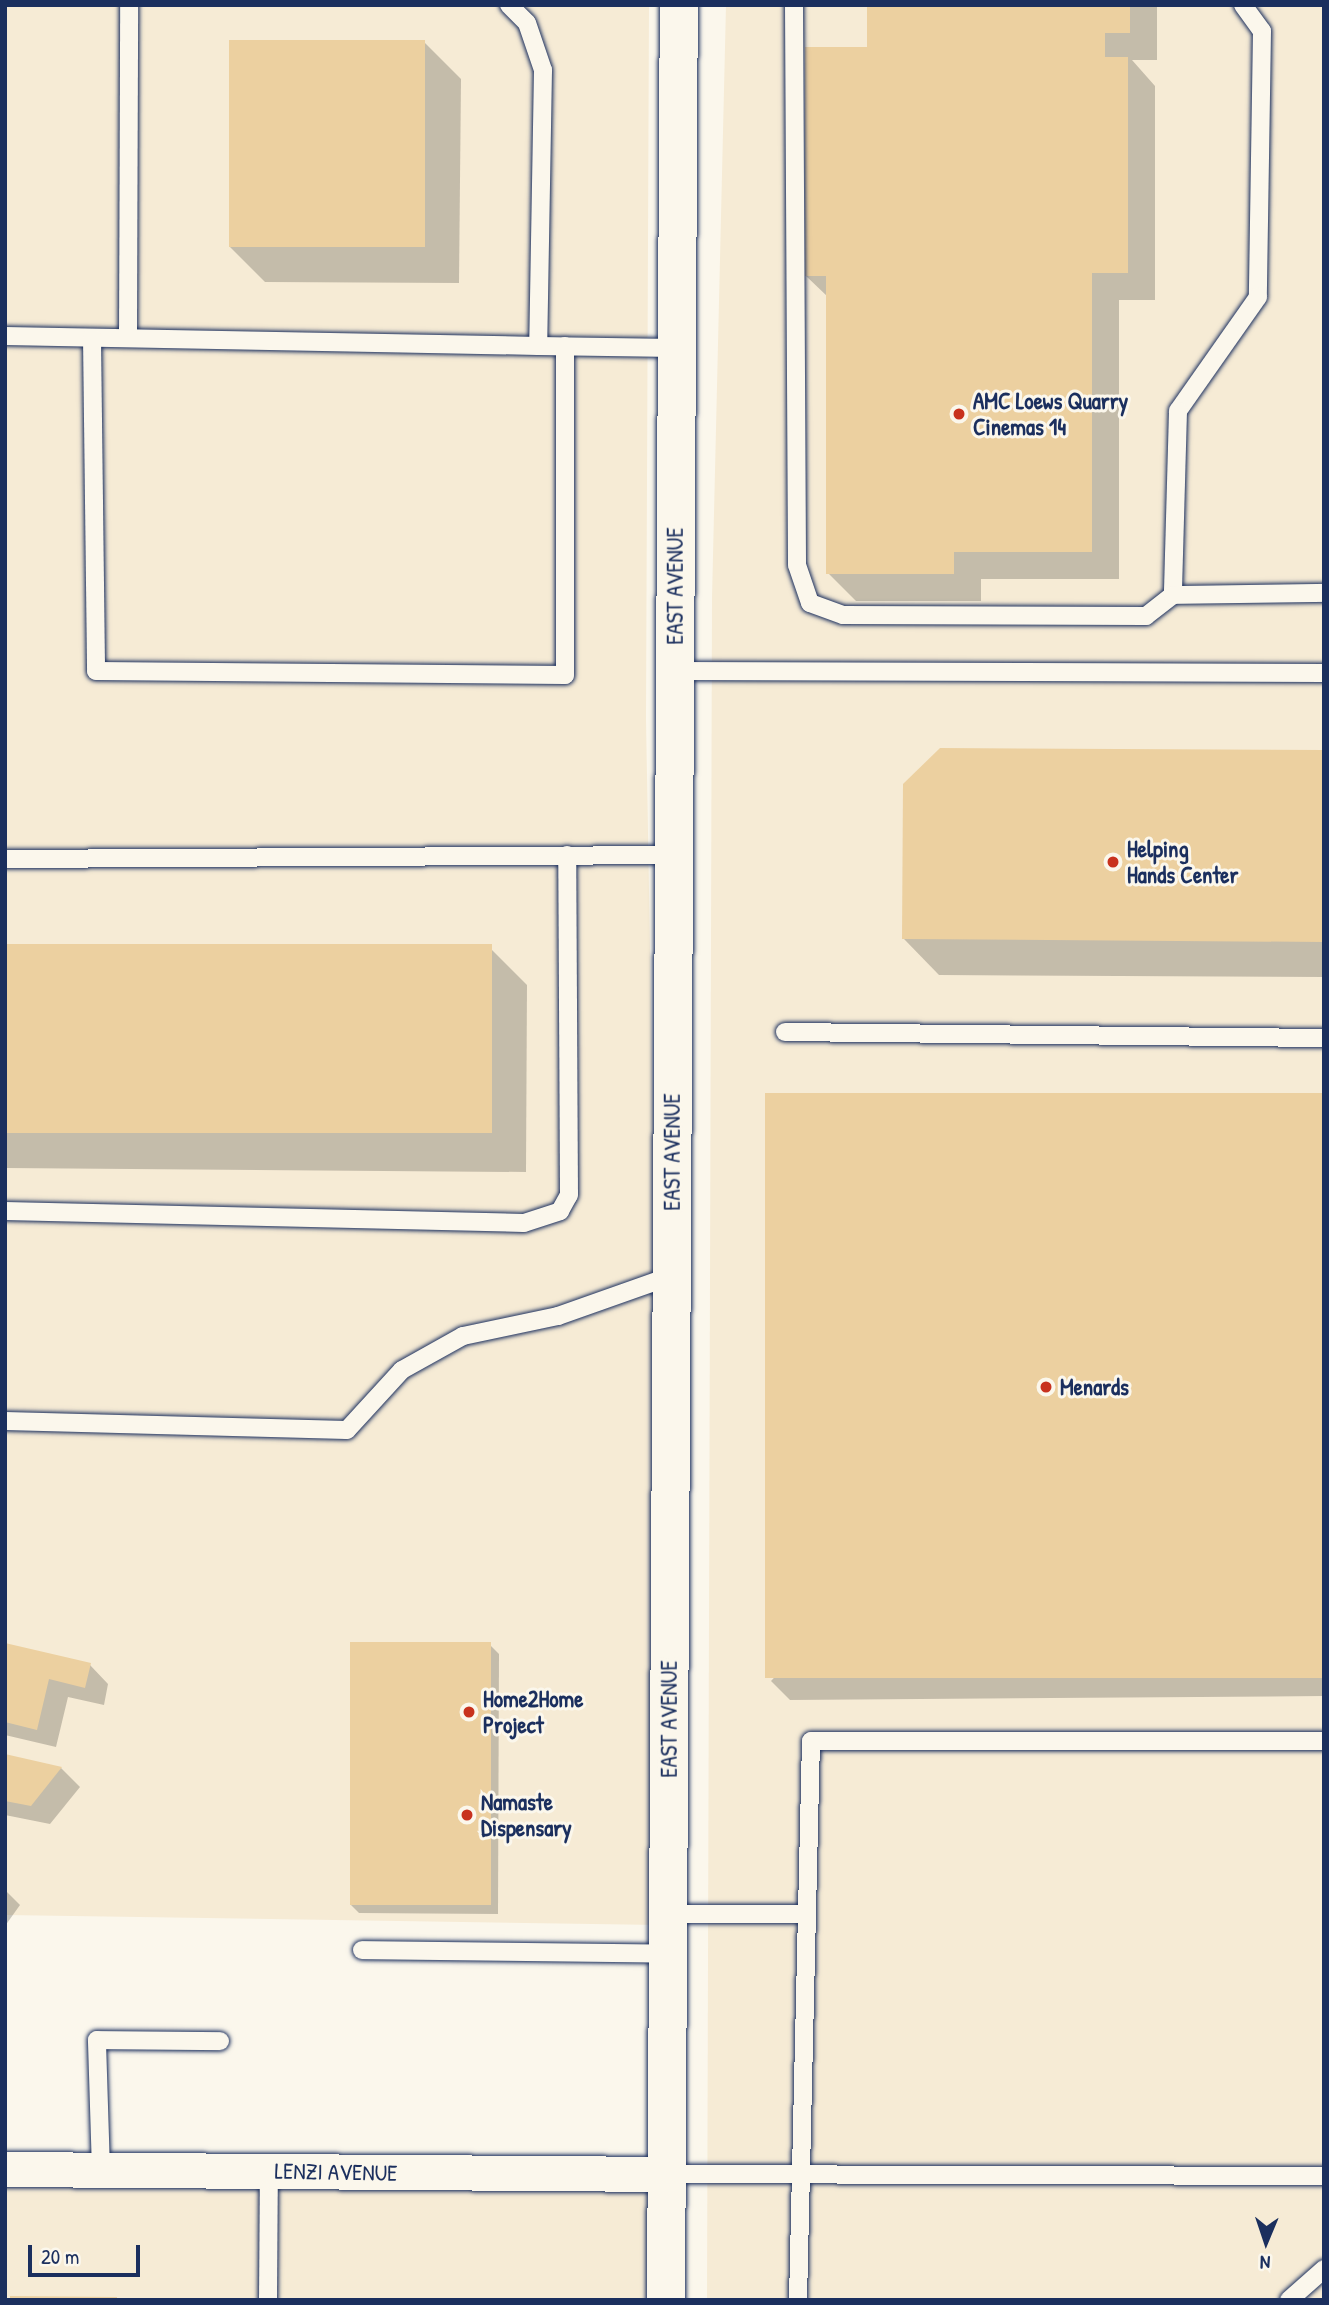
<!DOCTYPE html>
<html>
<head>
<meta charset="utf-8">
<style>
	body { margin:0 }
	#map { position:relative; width:1329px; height:2305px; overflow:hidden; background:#fbf7ec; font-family:"Patrick Hand",sans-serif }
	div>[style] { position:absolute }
	.built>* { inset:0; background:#f6ebd5; transform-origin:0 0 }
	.shadow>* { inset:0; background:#0003 }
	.building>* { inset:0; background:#ecd0a0; transform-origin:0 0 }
	.roads { filter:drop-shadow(0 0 2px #1b2f5e) drop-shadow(0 0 2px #1b2f5e) }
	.service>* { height:18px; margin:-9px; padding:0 9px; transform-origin:9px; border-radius:9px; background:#fbf7ec }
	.minor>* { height:35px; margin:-17.5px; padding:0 17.5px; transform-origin:17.5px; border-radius:17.5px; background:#fbf7ec }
	.tertiary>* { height:38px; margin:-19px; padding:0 19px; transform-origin:19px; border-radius:19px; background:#fbf7ec }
	.dots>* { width:19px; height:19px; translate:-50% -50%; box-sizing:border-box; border:4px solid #fbf7ec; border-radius:50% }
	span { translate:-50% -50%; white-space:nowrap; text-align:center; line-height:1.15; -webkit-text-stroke:6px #fbf7ec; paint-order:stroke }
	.poi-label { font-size:23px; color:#1b2f5e; font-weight:700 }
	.left { translate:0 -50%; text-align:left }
	.street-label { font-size:23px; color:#1b2f5e }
	.frame { position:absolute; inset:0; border:7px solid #1b2f5e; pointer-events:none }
	.north { position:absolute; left:1231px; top:2207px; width:70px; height:70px; -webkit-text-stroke:5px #fbf7ec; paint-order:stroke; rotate:182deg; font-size:19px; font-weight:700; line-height:28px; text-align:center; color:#1b2f5e }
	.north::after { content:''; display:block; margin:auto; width:24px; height:32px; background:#1b2f5e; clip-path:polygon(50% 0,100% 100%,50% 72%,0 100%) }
	.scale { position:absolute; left:28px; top:2245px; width:112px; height:32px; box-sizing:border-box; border:4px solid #1b2f5e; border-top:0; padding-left:9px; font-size:21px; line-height:24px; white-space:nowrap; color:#1b2f5e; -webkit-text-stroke:5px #fbf7ec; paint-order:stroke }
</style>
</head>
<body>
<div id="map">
	<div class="built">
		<div style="clip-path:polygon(5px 5px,649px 5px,646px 719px,661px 1573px,660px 1925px,5px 1915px)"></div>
		<div style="clip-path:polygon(726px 5px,1324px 5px,1324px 2300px,707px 2300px,712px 598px)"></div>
		<div style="left:5px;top:2175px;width:656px;height:125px;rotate:1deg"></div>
	</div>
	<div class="shadow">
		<div style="clip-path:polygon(869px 5px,1157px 5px,1157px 60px,1132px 60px,1155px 86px,1155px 300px,1119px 300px,1119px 579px,981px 579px,981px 601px,856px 601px,828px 573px,828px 297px,806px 276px,869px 48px)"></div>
		<div style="clip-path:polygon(425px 43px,461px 79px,459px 283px,265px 282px,229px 246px)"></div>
		<div style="clip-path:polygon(1324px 752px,1324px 977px,939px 975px,904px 939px)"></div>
		<div style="clip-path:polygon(5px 946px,491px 949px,527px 985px,526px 1172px,5px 1168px)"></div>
		<div style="clip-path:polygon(1324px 1095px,1324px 1696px,790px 1700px,771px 1681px)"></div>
		<div style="clip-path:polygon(5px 1644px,90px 1665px,108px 1684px,104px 1705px,68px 1697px,56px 1747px,5px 1735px)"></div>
		<div style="clip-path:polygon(490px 1645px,499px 1654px,498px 1914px,359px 1913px,350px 1904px)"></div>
		<div style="clip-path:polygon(5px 1756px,61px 1768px,80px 1787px,50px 1824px,5px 1815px)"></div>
		<div style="clip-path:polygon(5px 1890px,20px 1905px,5px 1926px)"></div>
	</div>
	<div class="building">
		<div style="clip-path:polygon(867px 5px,1130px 5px,1130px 33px,1105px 33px,1105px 57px,1128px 57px,1128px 273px,1092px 273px,1092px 552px,954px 552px,954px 574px,826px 574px,826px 276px,805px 276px,805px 47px,867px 47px)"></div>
		<div style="left:229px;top:40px;width:196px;height:207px"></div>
		<div style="clip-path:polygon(940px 748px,1324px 750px,1324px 942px,902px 939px,903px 784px)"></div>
		<div style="left:5px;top:944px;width:487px;height:189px"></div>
		<div style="left:1324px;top:1093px;width:585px;height:559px;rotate:90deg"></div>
		<div style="left:350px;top:1642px;width:141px;height:263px"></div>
		<div style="clip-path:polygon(5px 1643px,91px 1663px,85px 1688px,49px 1679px,37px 1730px,5px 1722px)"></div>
		<div style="clip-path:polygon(5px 1754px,62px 1767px,31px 1806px,5px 1801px)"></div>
		<div style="clip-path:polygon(10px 2296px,117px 2297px,117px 2300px,10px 2300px)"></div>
	</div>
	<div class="roads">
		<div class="service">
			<div style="left:509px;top:5px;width:25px;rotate:45deg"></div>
			<div style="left:527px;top:23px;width:50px;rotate:71.2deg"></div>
			<div style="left:543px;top:70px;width:276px;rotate:91deg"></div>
			<div style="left:538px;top:346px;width:138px;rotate:0.8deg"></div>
			<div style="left:794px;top:5px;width:560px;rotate:89.69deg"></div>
			<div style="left:797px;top:565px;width:40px;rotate:71.1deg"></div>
			<div style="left:810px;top:603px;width:35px;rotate:20deg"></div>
			<div style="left:843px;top:615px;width:303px;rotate:0.2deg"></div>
			<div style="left:1146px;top:616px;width:34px;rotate:-38deg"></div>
			<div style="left:1243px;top:5px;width:32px;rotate:54deg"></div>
			<div style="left:1262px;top:31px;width:266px;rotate:90.9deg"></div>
			<div style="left:1258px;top:297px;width:139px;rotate:125.1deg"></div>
			<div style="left:1178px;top:411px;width:184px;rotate:91.6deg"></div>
			<div style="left:1173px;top:595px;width:151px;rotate:-0.8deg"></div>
			<div style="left:5px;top:336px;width:533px;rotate:1.07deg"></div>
			<div style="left:92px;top:338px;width:333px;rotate:89.3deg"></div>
			<div style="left:96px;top:671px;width:469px;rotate:0.5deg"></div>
			<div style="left:565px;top:675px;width:329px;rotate:-90deg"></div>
			<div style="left:128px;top:338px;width:333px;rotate:-89.8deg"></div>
			<div style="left:674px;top:671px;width:650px;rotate:0.18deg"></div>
			<div style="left:5px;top:859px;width:668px;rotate:-0.34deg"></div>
			<div style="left:785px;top:1032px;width:539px;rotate:0.64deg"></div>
			<div style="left:5px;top:1211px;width:519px;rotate:1.32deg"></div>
			<div style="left:524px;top:1223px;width:38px;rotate:-18deg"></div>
			<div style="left:560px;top:1211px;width:18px;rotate:-61deg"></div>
			<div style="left:569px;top:1195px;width:340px;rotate:-90.3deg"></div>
			<div style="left:5px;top:1421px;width:342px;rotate:1.5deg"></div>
			<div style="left:347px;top:1430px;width:81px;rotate:-47.5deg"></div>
			<div style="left:402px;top:1370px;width:70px;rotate:-29.1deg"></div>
			<div style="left:463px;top:1336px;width:97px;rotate:-11.9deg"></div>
			<div style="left:558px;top:1316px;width:120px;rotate:-19.5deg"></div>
			<div style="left:668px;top:1914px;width:139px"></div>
			<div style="left:362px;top:1950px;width:306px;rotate:0.7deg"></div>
			<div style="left:101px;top:2170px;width:130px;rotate:-91.8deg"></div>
			<div style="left:97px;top:2040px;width:123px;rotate:0.5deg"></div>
			<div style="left:667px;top:2174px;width:657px;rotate:0.17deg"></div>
			<div style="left:268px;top:2300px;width:129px;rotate:-89.6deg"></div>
			<div style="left:798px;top:2300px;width:559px;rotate:-88.67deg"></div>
			<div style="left:811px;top:1741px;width:513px"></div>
			<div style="left:1289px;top:2300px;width:47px;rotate:-41.5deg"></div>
		</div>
		<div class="minor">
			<div style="left:5px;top:2169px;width:662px;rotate:0.43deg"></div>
		</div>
		<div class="tertiary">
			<div style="left:666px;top:2300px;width:2295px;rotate:-89.68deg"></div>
		</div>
	</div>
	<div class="dots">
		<div style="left:959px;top:414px;background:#c8321e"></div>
		<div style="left:1113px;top:862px;background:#c8321e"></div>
		<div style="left:1046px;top:1387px;background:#c8321e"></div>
		<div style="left:469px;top:1712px;background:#c8321e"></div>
		<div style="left:467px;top:1815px;background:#c8321e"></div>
	</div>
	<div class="poi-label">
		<span class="left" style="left:973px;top:414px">AMC Loews Quarry<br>Cinemas 14</span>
		<span class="left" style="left:1127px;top:862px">Helping<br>Hands Center</span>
		<span class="left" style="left:1060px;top:1387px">Menards</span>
		<span class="left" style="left:483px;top:1712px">Home2Home<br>Project</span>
		<span class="left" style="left:481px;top:1815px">Namaste<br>Dispensary</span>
	</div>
	<div class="street-label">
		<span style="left:675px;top:586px;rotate:-90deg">EAST AVENUE</span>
		<span style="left:672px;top:1152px;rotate:-90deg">EAST AVENUE</span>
		<span style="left:669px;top:1719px;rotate:-90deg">EAST AVENUE</span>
		<span style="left:336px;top:2172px;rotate:1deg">LENZI AVENUE</span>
	</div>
	<div class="frame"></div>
	<div class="north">N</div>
	<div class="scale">20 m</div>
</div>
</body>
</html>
